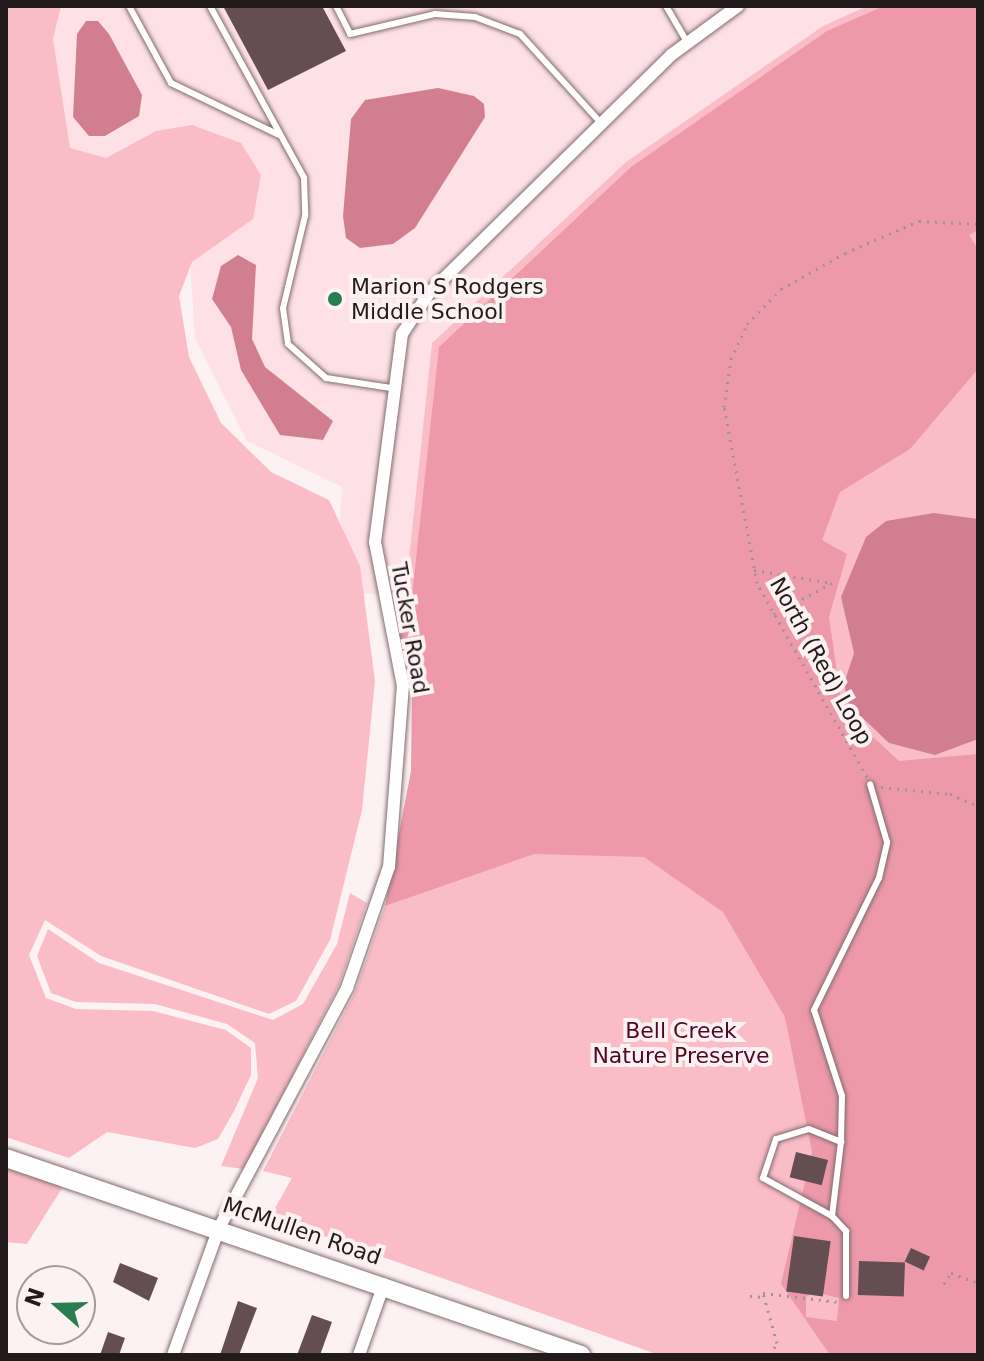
<!DOCTYPE html>
<html>
<head>
<meta charset="utf-8">
<style>
	body { margin:0 }
	#map { position:relative; width:984px; height:1361px; overflow:hidden; background:#fcf1f3; font-family:"DejaVu Sans",sans-serif }
	div>[style] { position:absolute }
	.built>* { inset:0; background:#fde1e6 }
	.green>* { inset:0; background:#fabdc8 }
	.forest>* { inset:0; background:#ed99aa }
	.water>* { inset:0; background:#d17f90 }
	.building>* { inset:0; background:#644e52; transform-origin:0 0 }
	.path>* { height:3px; margin-top:-1.5px; transform-origin:0; background:repeating-linear-gradient(90deg,#9e9395 0 2px,transparent 0 8px) }
	.roads { filter:drop-shadow(0 0 2px #826c6f) drop-shadow(0 0 2px #826c6f) }
	.lane>* { height:6px; margin:-3px; padding:0 3px; transform-origin:3px; border-radius:3px; background:#fff }
	.street>* { height:12px; margin:-6px; padding:0 6px; transform-origin:6px; border-radius:6px; background:#fff }
	.secondary>* { height:18px; margin:-9px; padding:0 9px; transform-origin:9px; border-radius:9px; background:#fff }
	.dots>* { width:22px; height:22px; translate:-50% -50%; box-sizing:border-box; border:4px solid #fcf1f3; border-radius:50% }
	span { translate:-50% -50%; white-space:nowrap; text-align:center; line-height:1.15; -webkit-text-stroke:8px #fcf1f3; paint-order:stroke }
	.poi-label { font-size:22px; color:#231a1c }
	.left { translate:0 -50%; text-align:left }
	.street-label { font-size:22px; color:#231a1c }
	.park-label { font-size:22px; color:#520722 }
	.frame { position:absolute; inset:0; border:8px solid #231a1c; pointer-events:none }
	.north { position:absolute; left:16px; top:1265px; width:80px; height:80px; box-sizing:border-box; background:#fcf1f3; border:2px solid #a59b9d; border-radius:50%; rotate:290deg; font-size:22px; font-weight:700; line-height:32px; text-align:center; color:#231a1c }
	.north::after { content:''; display:block; margin:auto; width:28px; height:36px; background:#287e51; clip-path:polygon(50% 0,100% 100%,50% 72%,0 100%) }
</style>
</head>
<body>
<div id="map">
	<div class="built">
		<div style="clip-path:polygon(40px 6px,867px 6px,823px 26px,626px 162px,432px 343px,405px 595px,336px 592px,342px 487px,247px 441px,195px 338px,190px 261px,55px 134px)"></div>
	</div>
	<div class="green">
		<div style="clip-path:polygon(6px 6px,61px 6px,53px 39px,70px 148px,106px 158px,156px 131px,192px 125px,241px 143px,261px 175px,253px 219px,192px 262px,179px 296px,189px 357px,221px 423px,271px 472px,329px 500px,360px 566px,375px 681px,362px 810px,330px 940px,296px 1001px,269px 1014px,101px 956px,45px 920px,29px 955px,46px 998px,76px 1009px,153px 1011px,226px 1030px,251px 1048px,251px 1075px,234px 1111px,218px 1139px,195px 1148px,107px 1132px,69px 1158px,6px 1137px)"></div>
		<div style="clip-path:polygon(867px 6px,978px 6px,978px 1355px,659px 1355px,270px 1217px,292px 1178px,263px 1171px,355px 992px,385px 906px,416px 893px,465px 735px,405px 595px,432px 343px,626px 162px,823px 26px)"></div>
		<div style="clip-path:polygon(350px 893px,367px 903px,339px 985px,244px 1169px,221px 1166px,258px 1078px,255px 1043px,227px 1024px,155px 1004px,76px 1002px,51px 993px,37px 956px,48px 929px,99px 963px,273px 1020px,303px 1004px,337px 944px)"></div>
		<div style="clip-path:polygon(6px 1166px,64px 1185px,27px 1244px,6px 1242px)"></div>
	</div>
	<div class="forest">
		<div style="clip-path:polygon(evenodd,884px 6px,978px 6px,978px 230px,969px 235px,978px 249px,978px 369px,910px 449px,840px 492px,822px 540px,847px 554px,829px 617px,842px 708px,899px 761px,978px 754px,978px 1355px,830px 1355px,781px 1284px,812px 1152px,785px 1017px,723px 912px,644px 857px,534px 854px,385px 906px,411px 771px,412px 687px,390px 601px,412px 596px,439px 347px,631px 167px,827px 31px,884px 6px,814px 1292px,839px 1298px,837px 1321px,806px 1317px,806px 1297px,814px 1292px)"></div>
	</div>
	<div class="water">
		<div style="clip-path:polygon(86px 21px,98px 21px,109px 34px,142px 95px,139px 116px,105px 136px,89px 136px,73px 117px,77px 34px)"></div>
		<div style="clip-path:polygon(438px 88px,474px 96px,484px 104px,485px 117px,415px 228px,393px 244px,360px 248px,346px 238px,343px 216px,351px 119px,365px 100px)"></div>
		<div style="clip-path:polygon(238px 255px,256px 265px,252px 339px,265px 367px,333px 421px,323px 440px,280px 435px,241px 370px,231px 327px,212px 299px,221px 266px)"></div>
		<div style="clip-path:polygon(934px 513px,978px 519px,978px 739px,935px 755px,889px 743px,849px 705px,844px 684px,854px 653px,841px 597px,866px 537px,886px 521px)"></div>
	</div>
	<div class="building">
		<div style="clip-path:polygon(223px 6px,322px 6px,346px 51px,268px 90px)"></div>
		<div style="left:796px;top:1152px;width:33px;height:26px;rotate:14deg"></div>
		<div style="left:794px;top:1236px;width:37px;height:56px;rotate:8deg"></div>
		<div style="left:911px;top:1248px;width:21px;height:15px;rotate:25deg"></div>
		<div style="left:859px;top:1261px;width:46px;height:34px;rotate:2deg"></div>
		<div style="clip-path:polygon(120px 1263px,158px 1278px,149px 1301px,113px 1282px)"></div>
		<div style="clip-path:polygon(238px 1301px,257px 1308px,239px 1355px,220px 1355px)"></div>
		<div style="clip-path:polygon(312px 1315px,332px 1322px,320px 1355px,297px 1355px)"></div>
		<div style="clip-path:polygon(108px 1332px,125px 1338px,119px 1355px,100px 1355px)"></div>
	</div>
	<div class="path">
		<div style="left:754px;top:570px;width:79px;rotate:9.5deg"></div>
		<div style="left:832px;top:583px;width:66px;rotate:151.9deg"></div>
		<div style="left:867px;top:777px;width:223px;rotate:-119.6deg"></div>
		<div style="left:757px;top:583px;width:179px;rotate:-100.6deg"></div>
		<div style="left:724px;top:407px;width:49px;rotate:-81.7deg"></div>
		<div style="left:731px;top:359px;width:38px;rotate:-65deg"></div>
		<div style="left:747px;top:324px;width:49px;rotate:-45.8deg"></div>
		<div style="left:781px;top:289px;width:73px;rotate:-29.4deg"></div>
		<div style="left:845px;top:253px;width:81px;rotate:-23.4deg"></div>
		<div style="left:919px;top:221px;width:59px;rotate:2.9deg"></div>
		<div style="left:881px;top:787px;width:69px;rotate:5.8deg"></div>
		<div style="left:950px;top:794px;width:30px;rotate:23deg"></div>
		<div style="left:944px;top:1284px;width:13px;rotate:-58deg"></div>
		<div style="left:951px;top:1273px;width:29px;rotate:20deg"></div>
		<div style="left:750px;top:1296px;width:13px;rotate:4deg"></div>
		<div style="left:770px;top:1355px;width:14px;rotate:-60deg"></div>
		<div style="left:777px;top:1343px;width:52px;rotate:-105.6deg"></div>
		<div style="left:763px;top:1293px;width:76px;rotate:6.8deg"></div>
	</div>
	<div class="roads">
		<div class="lane">
			<div style="left:129px;top:6px;width:88px;rotate:61.4deg"></div>
			<div style="left:171px;top:83px;width:120px;rotate:25.7deg"></div>
			<div style="left:210px;top:6px;width:196px;rotate:61.3deg"></div>
			<div style="left:304px;top:178px;width:38px;rotate:88deg"></div>
			<div style="left:305px;top:216px;width:95px;rotate:103.4deg"></div>
			<div style="left:283px;top:308px;width:36px;rotate:82deg"></div>
			<div style="left:288px;top:344px;width:51px;rotate:41.8deg"></div>
			<div style="left:326px;top:378px;width:66px;rotate:8.7deg"></div>
			<div style="left:336px;top:6px;width:31px;rotate:63deg"></div>
			<div style="left:350px;top:34px;width:87px;rotate:-13.2deg"></div>
			<div style="left:435px;top:14px;width:40px;rotate:4.3deg"></div>
			<div style="left:475px;top:17px;width:48px;rotate:20.7deg"></div>
			<div style="left:520px;top:34px;width:120px;rotate:47.7deg"></div>
			<div style="left:666px;top:6px;width:42px;rotate:59.7deg"></div>
			<div style="left:841px;top:1142px;width:46px;rotate:-88.8deg"></div>
			<div style="left:842px;top:1096px;width:90px;rotate:-108deg"></div>
			<div style="left:814px;top:1010px;width:147px;rotate:-63.8deg"></div>
			<div style="left:879px;top:878px;width:37px;rotate:-77deg"></div>
			<div style="left:887px;top:842px;width:60px;rotate:-106.3deg"></div>
			<div style="left:832px;top:1216px;width:79px;rotate:-151.2deg"></div>
			<div style="left:763px;top:1178px;width:41px;rotate:-71.6deg"></div>
			<div style="left:776px;top:1139px;width:34px;rotate:-17deg"></div>
			<div style="left:809px;top:1129px;width:35px;rotate:22deg"></div>
			<div style="left:841px;top:1142px;width:75px;rotate:96.9deg"></div>
			<div style="left:832px;top:1216px;width:21px;rotate:47deg"></div>
			<div style="left:846px;top:1231px;width:65px;rotate:90deg"></div>
		</div>
		<div class="street">
			<div style="left:173px;top:1355px;width:135px;rotate:-70.1deg"></div>
			<div style="left:219px;top:1228px;width:272px;rotate:-61.9deg"></div>
			<div style="left:347px;top:988px;width:128px;rotate:-70.9deg"></div>
			<div style="left:389px;top:867px;width:182px;rotate:-85.6deg"></div>
			<div style="left:403px;top:686px;width:147px;rotate:-101deg"></div>
			<div style="left:375px;top:542px;width:210px;rotate:-82.6deg"></div>
			<div style="left:402px;top:334px;width:49px;rotate:-56.6deg"></div>
			<div style="left:429px;top:293px;width:339px;rotate:-44.5deg"></div>
			<div style="left:671px;top:55px;width:83px;rotate:-36.2deg"></div>
			<div style="left:359px;top:1355px;width:75px;rotate:-70.6deg"></div>
		</div>
		<div class="secondary">
			<div style="left:6px;top:1158px;width:608px;rotate:18.91deg"></div>
		</div>
	</div>
	<div class="dots">
		<div style="left:335px;top:299px;background:#287e51"></div>
	</div>
	<div class="poi-label">
		<span class="left" style="left:351px;top:299px">Marion S Rodgers<br>Middle School</span>
	</div>
	<div class="street-label">
		<span style="left:410px;top:628px;rotate:80deg">Tucker Road</span>
		<span style="left:821px;top:661px;rotate:61deg">North (Red) Loop</span>
		<span style="left:302px;top:1231px;rotate:19deg">McMullen Road</span>
	</div>
	<div class="park-label">
		<span style="left:681px;top:1043px">Bell Creek<br>Nature Preserve</span>
	</div>
	<div class="frame"></div>
	<div class="north">N</div>
</div>
</body>
</html>
